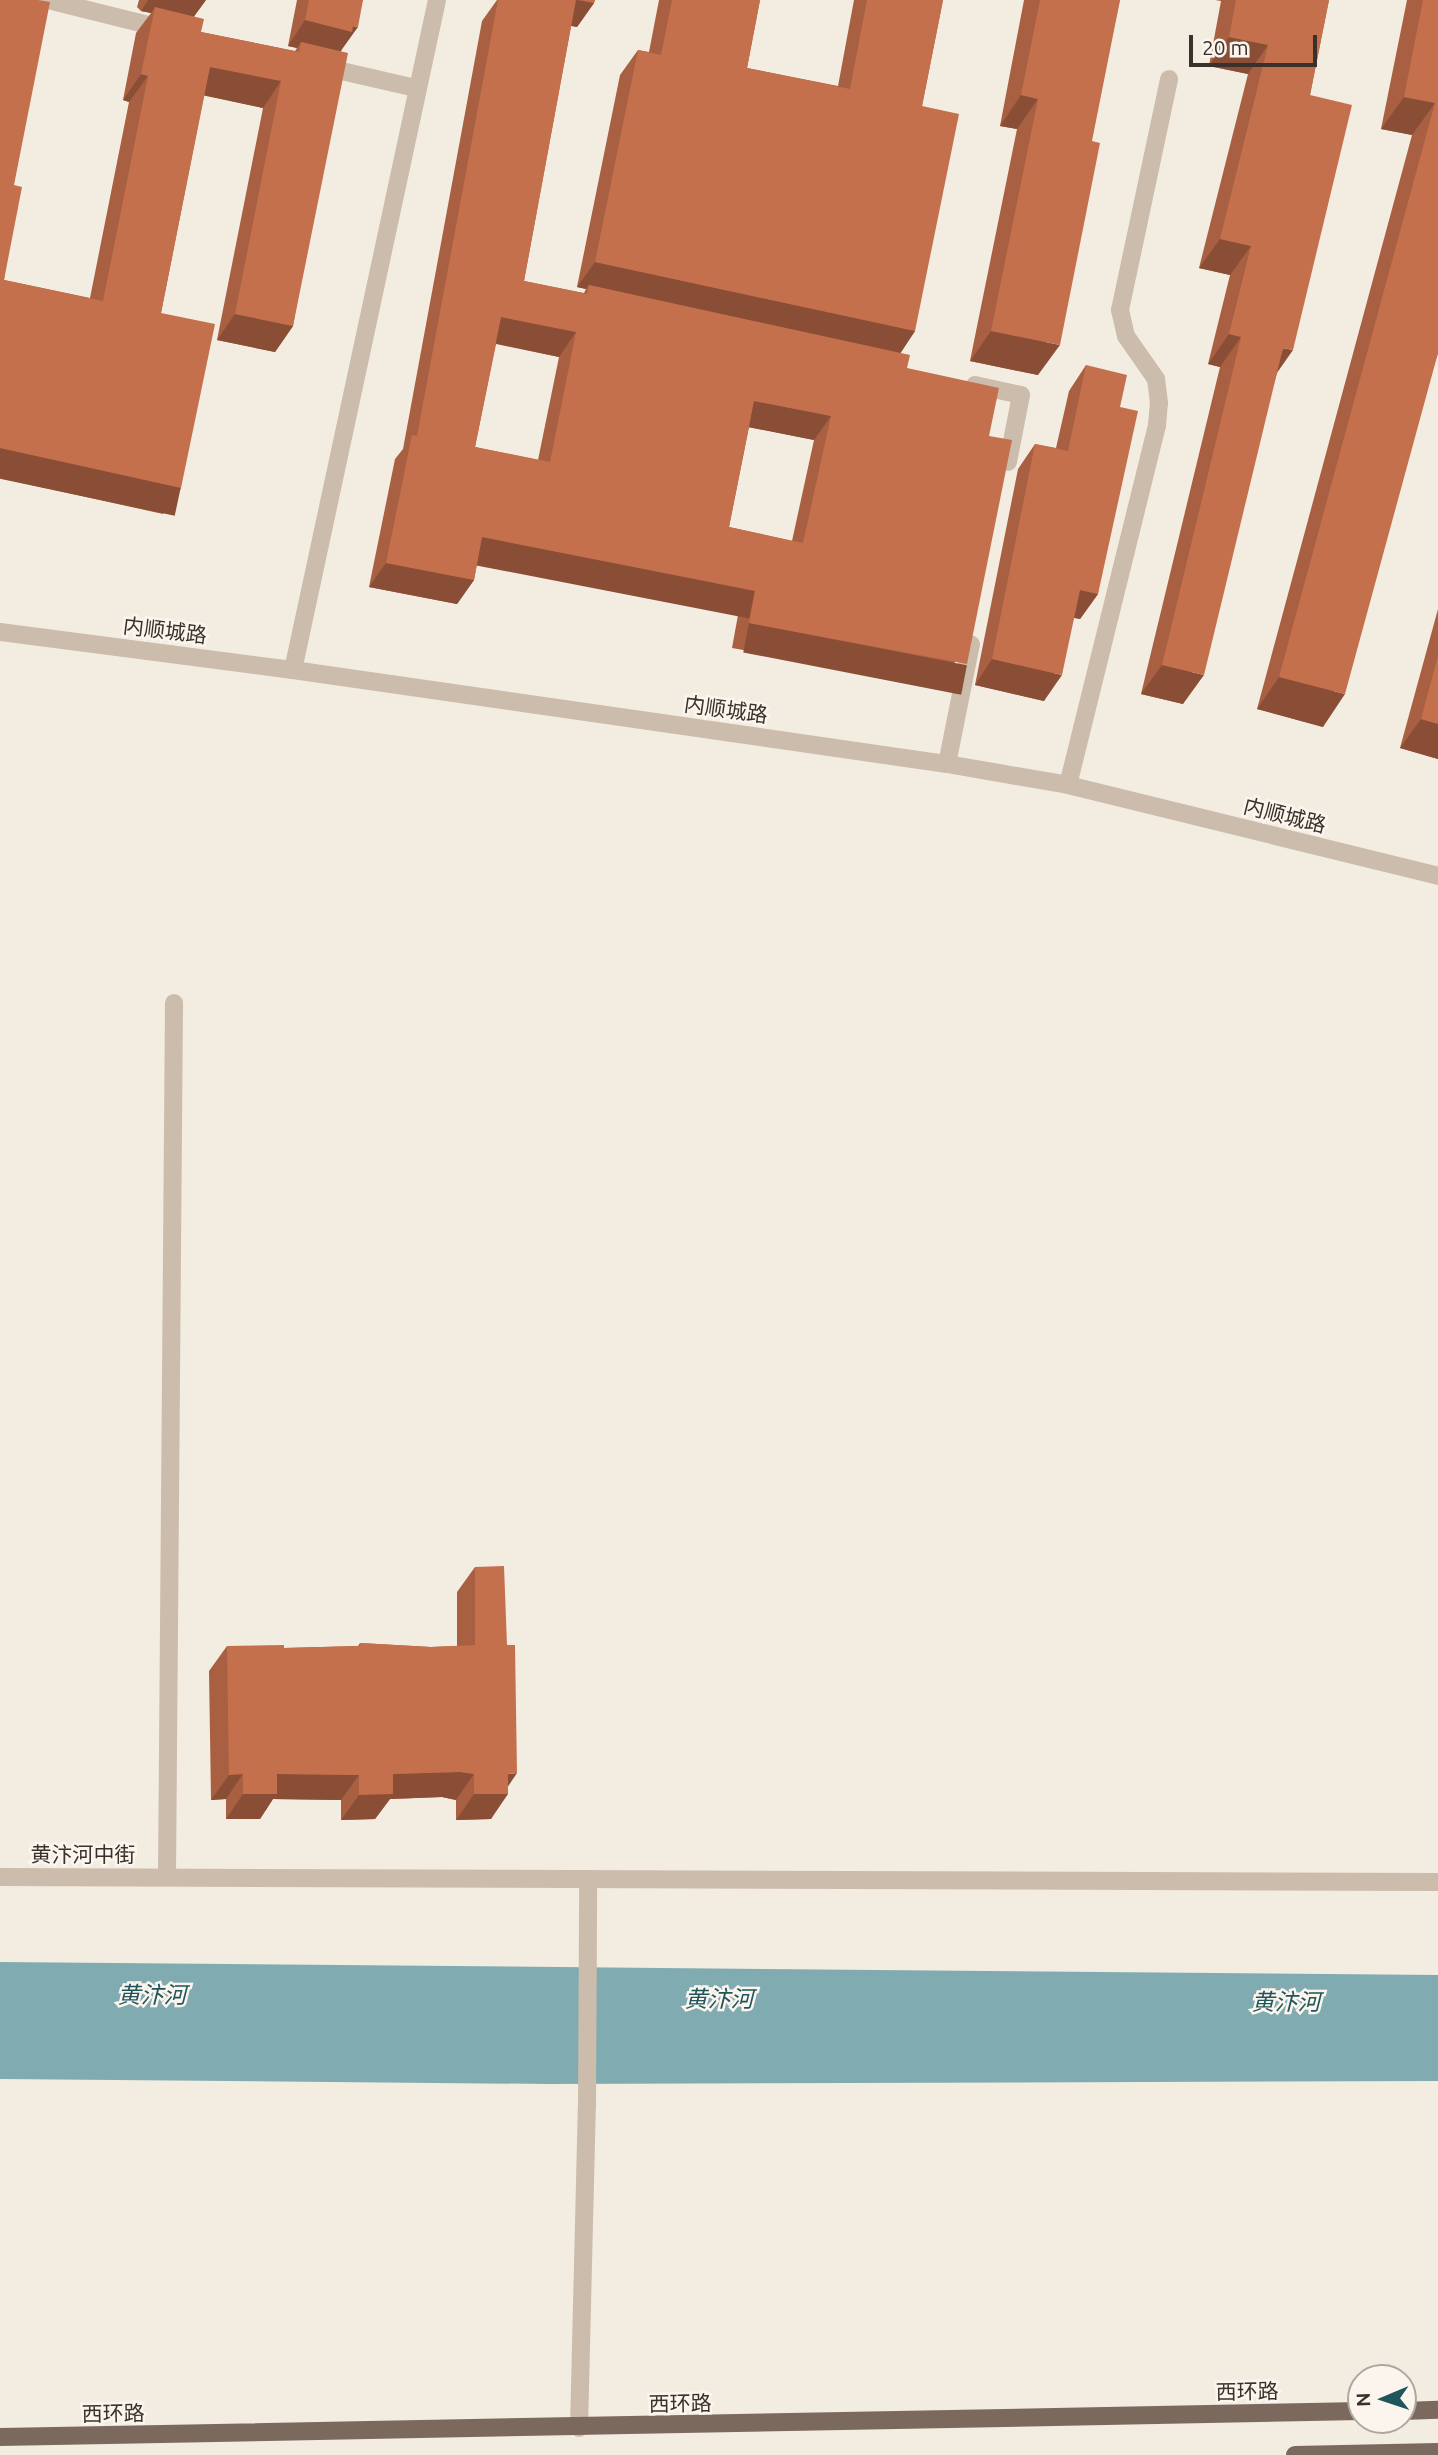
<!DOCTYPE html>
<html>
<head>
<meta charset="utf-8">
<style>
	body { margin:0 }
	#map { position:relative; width:1438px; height:2455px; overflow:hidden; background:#f3ece1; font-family:Ubuntu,"Noto Sans SC",sans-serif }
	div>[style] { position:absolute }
	.water>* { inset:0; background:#80acb1 }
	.minor>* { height:18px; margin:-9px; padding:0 9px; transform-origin:9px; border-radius:9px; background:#ccbcac }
	.major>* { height:18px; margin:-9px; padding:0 9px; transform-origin:9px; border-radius:9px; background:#7c695d }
	.wall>* { inset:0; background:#a96042 }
	.shaded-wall>* { inset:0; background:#8a4e36; transform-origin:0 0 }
	.building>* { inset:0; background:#c5704d }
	span { translate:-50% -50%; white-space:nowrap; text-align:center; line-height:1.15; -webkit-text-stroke:5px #fbf5ee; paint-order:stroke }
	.street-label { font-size:21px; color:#3a312b }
	.water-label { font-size:23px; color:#20555c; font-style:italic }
	.north { position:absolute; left:1347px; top:2364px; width:70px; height:70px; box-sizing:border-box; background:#fbf5ee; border:2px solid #aea7a0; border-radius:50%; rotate:268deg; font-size:19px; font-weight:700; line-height:28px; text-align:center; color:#3a312b }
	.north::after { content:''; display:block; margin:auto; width:24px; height:32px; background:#20555c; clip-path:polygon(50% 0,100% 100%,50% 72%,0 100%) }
	.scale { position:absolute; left:1189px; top:35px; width:128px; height:32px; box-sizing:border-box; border:4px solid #3a312b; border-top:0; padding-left:9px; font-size:21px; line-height:24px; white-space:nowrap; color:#3a312b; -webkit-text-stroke:5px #fbf5ee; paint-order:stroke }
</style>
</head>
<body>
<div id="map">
	<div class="water">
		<div style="clip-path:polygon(0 1962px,1438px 1975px,1438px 2081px,550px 2084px,0 2079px)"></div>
	</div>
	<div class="minor">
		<div style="left:48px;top:0;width:120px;rotate:14deg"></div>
		<div style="left:324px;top:67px;width:94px;rotate:12.9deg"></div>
		<div style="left:975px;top:385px;width:47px;rotate:12.3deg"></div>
		<div style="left:1021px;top:395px;width:68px;rotate:101deg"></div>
		<div style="left:0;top:632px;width:295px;rotate:7.4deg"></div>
		<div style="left:293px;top:670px;width:661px;rotate:8.18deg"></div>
		<div style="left:947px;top:764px;width:123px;rotate:9.8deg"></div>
		<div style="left:1068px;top:785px;width:381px;rotate:13.8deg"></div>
		<div style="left:293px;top:670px;width:685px;rotate:-77.87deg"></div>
		<div style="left:947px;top:764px;width:122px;rotate:-78.7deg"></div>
		<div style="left:1068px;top:785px;width:371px;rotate:-76.1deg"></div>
		<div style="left:1157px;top:425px;width:22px;rotate:-85deg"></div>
		<div style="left:1159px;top:403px;width:24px;rotate:-97deg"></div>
		<div style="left:1156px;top:379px;width:52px;rotate:-124.9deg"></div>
		<div style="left:1126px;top:336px;width:27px;rotate:-103deg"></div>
		<div style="left:1120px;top:310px;width:236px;rotate:-78deg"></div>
		<div style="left:167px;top:1876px;width:873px;rotate:-89.54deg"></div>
		<div style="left:0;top:1877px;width:1438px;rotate:0.2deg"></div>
		<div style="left:579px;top:2428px;width:322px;rotate:-88.6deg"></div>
		<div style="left:587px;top:2106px;width:227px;rotate:-89.7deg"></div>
	</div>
	<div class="major">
		<div style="left:1403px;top:2411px;width:35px;rotate:-2deg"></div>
		<div style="left:0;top:2437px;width:1361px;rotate:-1.09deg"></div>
		<div style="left:1295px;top:2455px;width:143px;rotate:-1.2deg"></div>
	</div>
	<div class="wall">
		<div style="clip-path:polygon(0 0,14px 185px,4px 280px,90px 298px,129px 102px,123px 100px,136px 33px,151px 13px,141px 11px,137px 7px,139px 0,206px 0,194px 16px,201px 32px,295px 51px,297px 48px,288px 46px,297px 0,363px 0,341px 51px,293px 326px,275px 352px,217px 340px,263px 108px,204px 95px,161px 313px,181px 488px,163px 514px,0 478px)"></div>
		<div style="clip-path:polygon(evenodd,497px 0,595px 0,594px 3px,577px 27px,571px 26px,524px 281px,584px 293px,586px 289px,577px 287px,620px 75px,638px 50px,649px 52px,659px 0,760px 0,747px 68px,838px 86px,854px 0,943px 0,922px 106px,915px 331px,900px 353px,907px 368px,989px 436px,951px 688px,732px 648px,738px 615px,477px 564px,474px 580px,457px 604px,369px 587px,395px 459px,403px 449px,482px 21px,497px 0,496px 344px,559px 357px,538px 460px,475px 447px,496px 344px,497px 0,749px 427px,814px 440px,792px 541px,729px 527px,749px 427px)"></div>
		<div style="clip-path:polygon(1024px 0,1120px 0,1038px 375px,970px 361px,1017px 129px,1000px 126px)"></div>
		<div style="clip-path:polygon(1215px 0,1329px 0,1310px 95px,1277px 373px,1183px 704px,1141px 694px,1220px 367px,1208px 364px,1230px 275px,1199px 268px,1248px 74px,1209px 66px,1221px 1px)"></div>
		<div style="clip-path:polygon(1407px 0,1438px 0,1438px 353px,1323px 727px,1257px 709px,1412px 135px,1381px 129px)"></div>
		<div style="clip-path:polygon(1086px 365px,1120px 407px,1098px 594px,1080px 619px,1074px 618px,1044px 701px,975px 685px,1018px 469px,1035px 444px,1056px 448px,1069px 391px)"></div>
		<div style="clip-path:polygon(1438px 609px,1438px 759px,1400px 748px)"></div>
		<div style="clip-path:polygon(475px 1567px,508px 1787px,491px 1819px,456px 1820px,456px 1800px,442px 1797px,390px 1799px,375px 1819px,341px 1820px,341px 1800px,273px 1799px,260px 1819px,226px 1819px,226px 1799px,211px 1800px,209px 1671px,227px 1646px,284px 1648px,358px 1646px,360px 1643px,431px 1647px,457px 1646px,457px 1592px)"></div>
	</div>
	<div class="shaded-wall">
		<div style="clip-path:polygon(148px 0,206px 0,190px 22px,155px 7px,151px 13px,141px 11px)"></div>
		<div style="clip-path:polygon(576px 0,594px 3px,577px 27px,559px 23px)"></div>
		<div style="clip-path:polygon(305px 20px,353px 26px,358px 27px,340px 52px,301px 42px,297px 48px,288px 46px)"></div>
		<div style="clip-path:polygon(1229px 37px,1268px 45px,1248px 74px,1209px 66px)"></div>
		<div style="clip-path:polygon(210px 67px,281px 81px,263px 108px,192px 93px)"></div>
		<div style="clip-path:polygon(141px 74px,148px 76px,129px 102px,123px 100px)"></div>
		<div style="clip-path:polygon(1021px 95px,1038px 99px,1017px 129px,1000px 126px)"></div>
		<div style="clip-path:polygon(1404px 97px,1435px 103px,1412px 135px,1381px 129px)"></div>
		<div style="clip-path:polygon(1220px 239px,1251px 246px,1230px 275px,1199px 268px)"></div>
		<div style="clip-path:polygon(595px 262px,915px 331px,898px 357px,589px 285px,586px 289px,577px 287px)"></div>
		<div style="clip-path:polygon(235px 314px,293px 326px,275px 352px,217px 340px)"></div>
		<div style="clip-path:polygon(501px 317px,576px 332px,559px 357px,484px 341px)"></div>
		<div style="clip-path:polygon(991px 331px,1060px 345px,1038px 375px,970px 361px)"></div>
		<div style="clip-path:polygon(1229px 334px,1241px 337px,1220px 367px,1208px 364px)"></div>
		<div style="clip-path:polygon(1283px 348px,1293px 350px,1272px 380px)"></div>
		<div style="clip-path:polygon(754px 401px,831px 416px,814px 440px,737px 425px)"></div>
		<div style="left:0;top:448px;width:185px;height:30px;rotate:12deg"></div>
		<div style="left:482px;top:537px;width:278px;height:29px;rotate:11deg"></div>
		<div style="clip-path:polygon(386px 563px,474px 580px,457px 604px,369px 587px)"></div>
		<div style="clip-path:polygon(1080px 590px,1098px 594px,1080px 619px,1063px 615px)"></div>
		<div style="left:749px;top:623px;width:222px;height:30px;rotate:11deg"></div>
		<div style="clip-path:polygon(992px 659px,1062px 675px,1044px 701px,975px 685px)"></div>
		<div style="clip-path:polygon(1162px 665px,1204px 675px,1183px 704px,1141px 694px)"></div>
		<div style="clip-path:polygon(1279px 677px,1345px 694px,1323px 727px,1257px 709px)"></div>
		<div style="clip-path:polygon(1421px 719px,1438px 724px,1438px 759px,1400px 748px)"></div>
		<div style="clip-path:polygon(460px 1772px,474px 1774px,456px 1800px,442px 1797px,390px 1799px,375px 1819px,341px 1820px,359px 1795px,393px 1774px)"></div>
		<div style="clip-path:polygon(517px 1773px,503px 1794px,508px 1794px,491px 1819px,456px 1820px,474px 1794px,508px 1774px)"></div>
		<div style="clip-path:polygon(243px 1774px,226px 1799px,211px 1800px,229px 1775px)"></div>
		<div style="clip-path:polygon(277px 1774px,359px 1775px,341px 1800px,273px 1799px,260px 1819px,226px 1819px,243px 1794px)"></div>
	</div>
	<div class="building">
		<div style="clip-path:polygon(0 0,38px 0,50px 2px,14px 185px,22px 187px,4px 280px,103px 301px,148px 76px,141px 74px,155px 7px,204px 19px,201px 32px,299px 52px,301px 42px,348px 53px,293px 326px,235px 314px,281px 81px,210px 67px,161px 313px,215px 324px,181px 488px,0 448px)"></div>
		<div style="clip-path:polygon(309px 0,363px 0,358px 27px,353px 26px,352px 32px,305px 20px)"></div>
		<div style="clip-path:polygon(evenodd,498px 0,576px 0,524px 281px,587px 294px,589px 285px,910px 355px,907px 368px,999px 388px,989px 436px,1012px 440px,967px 664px,749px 623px,755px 591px,482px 537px,474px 580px,386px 563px,412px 435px,417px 436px,498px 0,501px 317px,576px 332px,550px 462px,475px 447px,501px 317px,498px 0,754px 401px,831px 416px,803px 543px,729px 527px,754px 401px)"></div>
		<div style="clip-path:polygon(580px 0,595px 0,594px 3px)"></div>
		<div style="clip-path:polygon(672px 0,760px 0,747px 68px,850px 89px,867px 0,943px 0,922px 106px,959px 114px,915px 331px,595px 262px,638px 50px,661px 55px)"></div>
		<div style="clip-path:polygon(1040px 0,1120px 0,1092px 141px,1100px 143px,1060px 345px,991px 331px,1038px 99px,1021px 95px)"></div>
		<div style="clip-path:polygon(1236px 0,1329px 0,1310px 95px,1352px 105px,1293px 350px,1283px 348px,1204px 675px,1162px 665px,1241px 337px,1229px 334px,1251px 246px,1220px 239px,1268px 45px,1229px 37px)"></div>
		<div style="clip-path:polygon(1423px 0,1438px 0,1438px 353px,1345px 694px,1279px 677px,1435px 103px,1404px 97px)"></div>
		<div style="clip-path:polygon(1086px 365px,1127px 375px,1120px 407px,1138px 411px,1098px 594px,1080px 590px,1062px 675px,992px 659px,1035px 444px,1068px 451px)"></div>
		<div style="clip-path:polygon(1438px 656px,1438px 724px,1421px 719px)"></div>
		<div style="clip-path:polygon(504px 1566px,507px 1645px,515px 1645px,517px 1773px,508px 1774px,508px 1794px,474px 1794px,474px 1774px,460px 1772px,393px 1774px,393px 1794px,359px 1795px,359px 1775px,277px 1774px,277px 1794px,243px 1794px,243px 1774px,229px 1775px,227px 1646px,284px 1645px,284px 1648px,360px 1646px,360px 1643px,431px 1647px,475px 1645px,475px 1567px)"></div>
	</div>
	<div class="street-label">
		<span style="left:165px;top:630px;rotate:7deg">内顺城路</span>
		<span style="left:726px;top:709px;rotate:8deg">内顺城路</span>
		<span style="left:1285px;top:815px;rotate:14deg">内顺城路</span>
		<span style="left:83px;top:1854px">黄汴河中街</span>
		<span style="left:1247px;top:2391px;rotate:-1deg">西环路</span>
		<span style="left:680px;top:2403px;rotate:-1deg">西环路</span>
		<span style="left:113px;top:2413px;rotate:-1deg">西环路</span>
	</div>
	<div class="water-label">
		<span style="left:152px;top:1995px">黄汴河</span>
		<span style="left:719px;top:1999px">黄汴河</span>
		<span style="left:1286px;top:2002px">黄汴河</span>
	</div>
	<div class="north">N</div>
	<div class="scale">20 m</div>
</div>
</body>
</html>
